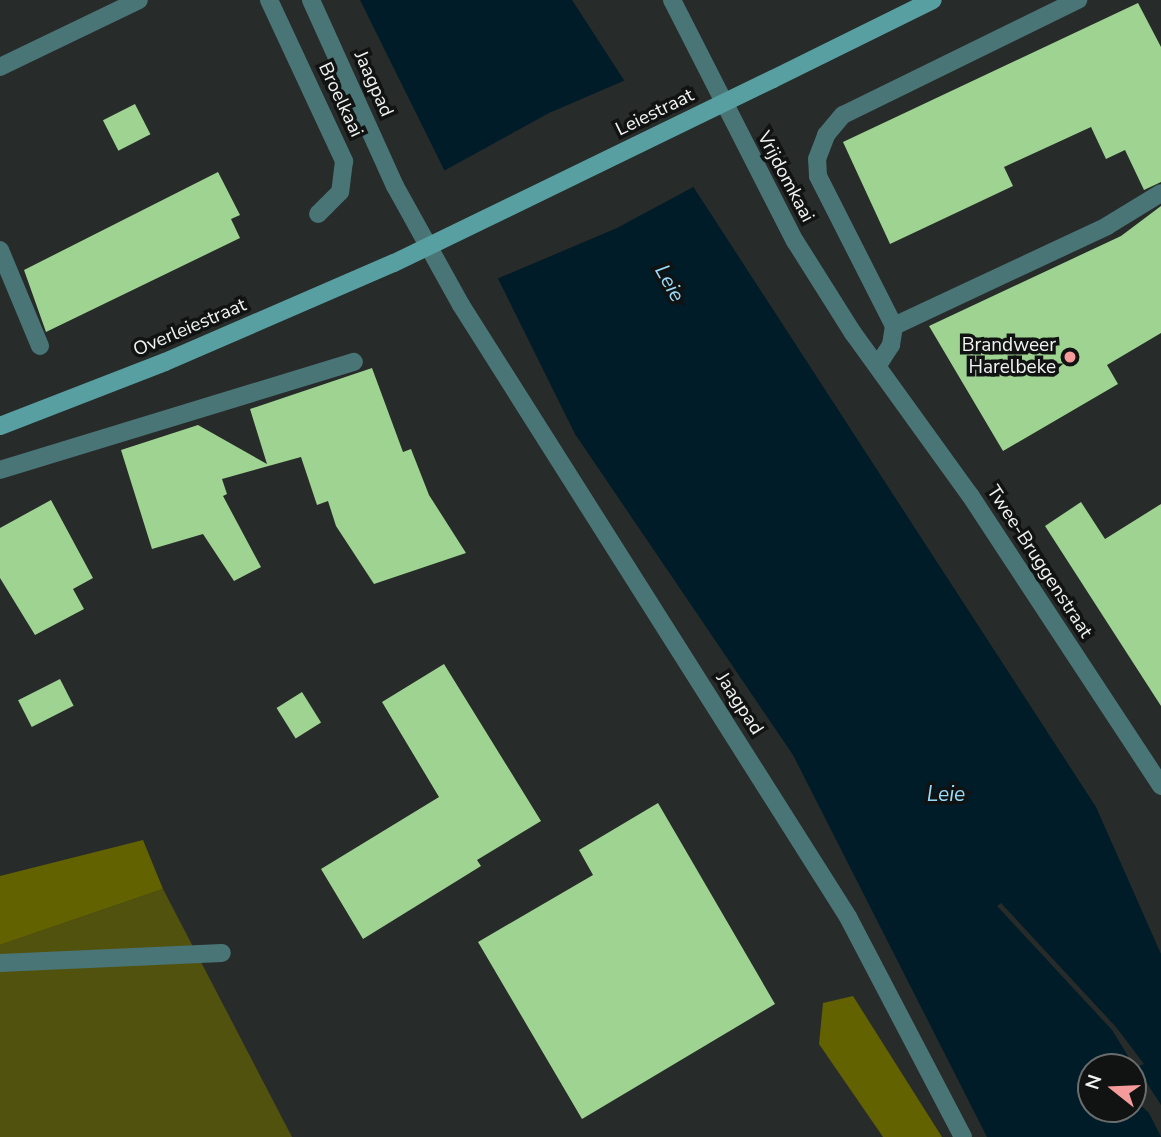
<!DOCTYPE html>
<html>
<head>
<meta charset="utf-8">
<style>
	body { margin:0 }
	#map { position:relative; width:1161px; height:1137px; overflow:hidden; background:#272b29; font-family:"Nunito Sans",sans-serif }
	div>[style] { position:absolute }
	.green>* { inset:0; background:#52520f }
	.forest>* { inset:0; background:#626200 }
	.water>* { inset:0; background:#001c28 }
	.pier>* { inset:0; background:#272b29 }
	.building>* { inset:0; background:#9ed392; transform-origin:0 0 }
	.service>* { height:18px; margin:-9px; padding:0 9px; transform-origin:9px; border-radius:9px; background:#4a7577 }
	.minor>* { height:18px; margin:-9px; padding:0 9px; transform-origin:9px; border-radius:9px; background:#4a7577 }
	.secondary>* { height:18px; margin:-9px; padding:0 9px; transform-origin:9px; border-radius:9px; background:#589fa2 }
	.secondary-bridge>* { height:18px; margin:-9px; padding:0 9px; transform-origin:9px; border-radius:9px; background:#589fa2 }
	.dots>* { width:19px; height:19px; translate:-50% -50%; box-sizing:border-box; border:4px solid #111312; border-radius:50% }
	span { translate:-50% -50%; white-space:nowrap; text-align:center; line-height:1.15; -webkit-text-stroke:7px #111312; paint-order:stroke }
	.street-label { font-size:19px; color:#f0f3f2 }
	.poi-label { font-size:19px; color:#f0f3f2 }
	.right { translate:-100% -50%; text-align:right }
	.water-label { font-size:21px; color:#99dbfc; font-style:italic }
	.north { position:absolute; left:1077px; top:1053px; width:70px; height:70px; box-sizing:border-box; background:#111312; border:2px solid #6a6d6c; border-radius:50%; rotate:288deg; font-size:19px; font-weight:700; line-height:28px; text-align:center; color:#f0f3f2 }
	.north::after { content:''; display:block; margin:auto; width:24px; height:32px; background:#f59b9b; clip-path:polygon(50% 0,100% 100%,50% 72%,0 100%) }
</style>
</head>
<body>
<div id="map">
	<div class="green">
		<div style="clip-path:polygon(163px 889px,292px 1137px,0 1137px,0 945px)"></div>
	</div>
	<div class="forest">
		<div style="clip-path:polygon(143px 840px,163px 889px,0 945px,0 876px)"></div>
		<div style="clip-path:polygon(853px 996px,942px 1137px,883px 1137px,819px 1044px,823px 1003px)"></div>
	</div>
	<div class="water">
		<div style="clip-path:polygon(360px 0,572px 0,1096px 807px,1161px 954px,1161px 1105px,1141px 1074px,1139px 1066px,1144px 1064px,1116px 1027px,1001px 903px,997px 906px,1112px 1030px,1128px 1056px,1125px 1067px,1091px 1067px,1091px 1109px,1133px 1109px,1133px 1089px,1135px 1100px,1149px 1113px,1161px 1137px,987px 1137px,793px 755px,575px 434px)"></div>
	</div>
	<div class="pier">
		<div style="clip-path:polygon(628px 79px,697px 185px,617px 228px,492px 281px,440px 173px,549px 113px)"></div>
	</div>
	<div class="building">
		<div style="clip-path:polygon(1138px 3px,1161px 47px,1161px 182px,1144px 190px,1125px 150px,1106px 159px,1091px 127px,1004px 167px,1013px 186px,890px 244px,843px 142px)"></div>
		<div style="left:135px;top:104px;width:34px;height:36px;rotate:63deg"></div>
		<div style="clip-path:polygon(218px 172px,240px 215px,231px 219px,240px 238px,46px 332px,24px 270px)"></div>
		<div style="clip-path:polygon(1161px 206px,1161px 333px,1107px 365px,1118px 384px,1003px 451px,929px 326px,1121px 236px)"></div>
		<div style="clip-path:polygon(372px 368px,403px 452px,411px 449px,429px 495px,466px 553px,374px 584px,336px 526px,328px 501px,317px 505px,301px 457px,222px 479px,227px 494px,223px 496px,261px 567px,234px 581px,203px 534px,152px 549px,121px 450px,198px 425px,267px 464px,250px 409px)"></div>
		<div style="clip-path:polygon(51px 500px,93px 578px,73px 589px,84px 609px,35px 635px,0 578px,0 528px)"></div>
		<div style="clip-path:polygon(1081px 502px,1105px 539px,1161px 504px,1161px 706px,1045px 526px)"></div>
		<div style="clip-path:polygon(444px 664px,541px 821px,477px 860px,481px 866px,363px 939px,321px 869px,439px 797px,382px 702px)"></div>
		<div style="left:60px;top:679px;width:30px;height:47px;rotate:63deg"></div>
		<div style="left:302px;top:692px;width:36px;height:30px;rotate:58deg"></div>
		<div style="clip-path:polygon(658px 803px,775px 1004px,582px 1119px,478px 942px,593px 875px,579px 850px)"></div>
	</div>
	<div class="service">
		<div style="left:311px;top:0;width:204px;rotate:65.7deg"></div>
		<div style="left:395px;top:186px;width:136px;rotate:61deg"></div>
		<div style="left:461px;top:305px;width:724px;rotate:57.69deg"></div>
		<div style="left:848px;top:917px;width:248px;rotate:62.4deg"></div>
		<div style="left:0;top:250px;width:104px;rotate:67.4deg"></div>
		<div style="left:894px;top:326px;width:235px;rotate:-25.1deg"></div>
		<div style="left:1107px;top:226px;width:63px;rotate:-31.4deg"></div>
		<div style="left:0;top:963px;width:222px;rotate:-2.6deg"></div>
	</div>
	<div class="minor">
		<div style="left:269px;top:0;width:178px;rotate:65deg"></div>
		<div style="left:344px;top:161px;width:31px;rotate:97deg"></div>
		<div style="left:340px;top:192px;width:31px;rotate:135deg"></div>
		<div style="left:672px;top:0;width:271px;rotate:63deg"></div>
		<div style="left:795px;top:241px;width:109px;rotate:57.8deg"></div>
		<div style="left:853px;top:333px;width:200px;rotate:54.2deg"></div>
		<div style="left:970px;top:495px;width:348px;rotate:56.7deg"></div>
		<div style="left:0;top:67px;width:154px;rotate:-25.7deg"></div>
		<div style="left:878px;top:365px;width:24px;rotate:-57deg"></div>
		<div style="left:891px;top:345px;width:19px;rotate:-81deg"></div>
		<div style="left:894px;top:326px;width:168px;rotate:-116.9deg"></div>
		<div style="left:818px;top:176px;width:17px;rotate:-93deg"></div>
		<div style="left:817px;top:159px;width:26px;rotate:-69deg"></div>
		<div style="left:826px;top:135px;width:26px;rotate:-50deg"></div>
		<div style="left:843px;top:115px;width:262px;rotate:-26.1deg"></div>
		<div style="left:0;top:470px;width:370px;rotate:-17deg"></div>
	</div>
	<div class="secondary">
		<div style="left:773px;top:79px;width:178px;rotate:-26.3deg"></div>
		<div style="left:0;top:426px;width:177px;rotate:-21.2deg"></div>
		<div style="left:165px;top:362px;width:249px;rotate:-23.4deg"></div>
	</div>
	<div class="secondary-bridge">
		<div style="left:394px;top:263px;width:421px;rotate:-25.9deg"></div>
	</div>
	<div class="dots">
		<div style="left:1070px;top:357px;background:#f59b9b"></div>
	</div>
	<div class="street-label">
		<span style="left:373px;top:84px;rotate:66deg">Jaagpad</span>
		<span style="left:340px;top:100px;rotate:65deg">Broelkaai</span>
		<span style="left:655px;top:113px;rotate:-26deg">Leiestraat</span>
		<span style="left:785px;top:177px;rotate:62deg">Vrijdomkaai</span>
		<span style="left:190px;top:328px;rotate:-23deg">Overleiestraat</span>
		<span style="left:1039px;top:562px;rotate:57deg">Twee-Bruggenstraat</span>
		<span style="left:739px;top:704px;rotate:57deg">Jaagpad</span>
	</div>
	<div class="poi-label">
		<span class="right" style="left:1056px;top:357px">Brandweer<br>Harelbeke</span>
	</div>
	<div class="water-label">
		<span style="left:670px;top:283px;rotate:61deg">Leie</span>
		<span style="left:946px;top:794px">Leie</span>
	</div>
	<div class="north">N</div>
</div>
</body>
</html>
